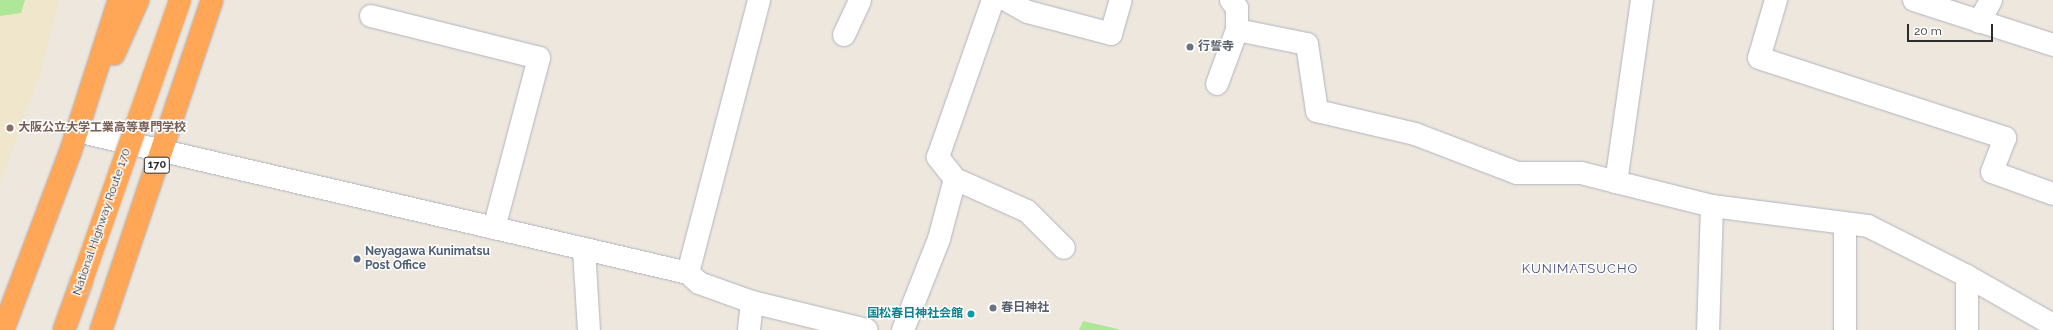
<!DOCTYPE html>
<html>
<head>
<meta charset="utf-8">
<style>
	body { margin:0 }
	#map { position:relative; width:2053px; height:330px; overflow:hidden; background:#eee7dd; font-family:Raleway,"Noto Sans JP",sans-serif }
	div>[style] { position:absolute }
	.education>* { inset:0; background:#f0e6cc }
	.green>* { inset:0; background:#afe798 }
	.roads { filter:drop-shadow(0 0 1px #b1b3c0) drop-shadow(0 0 1px #b1b3c0) }
	.minor>* { height:22px; margin:-11px; padding:0 11px; transform-origin:11px; border-radius:11px; background:#fff }
	.highway>* { height:22px; margin:-11px; padding:0 11px; transform-origin:11px; border-radius:11px; background:#ffa757 }
	.bridges { filter:drop-shadow(0 0 1px #c8c8c8) drop-shadow(0 0 1px #c8c8c8) }
	.highway-bridge>* { height:22px; margin:-11px; padding:0 11px; transform-origin:11px; border-radius:11px; background:#ffa757 }
	.dots>* { width:11px; height:11px; translate:-50% -50%; box-sizing:border-box; border:2px solid #fff; border-radius:50% }
	span { translate:-50% -50%; white-space:nowrap; text-align:center; line-height:1.15; -webkit-text-stroke:3px #fff; paint-order:stroke }
	.shield-label span { padding:1px 3px; background:#fff; border:1px solid; border-radius:3px; -webkit-text-stroke-width:0 }
	.shield-label { font-size:11px; color:#2c2c2c; font-weight:700 }
	.worship-label { font-size:12px; color:#5b616d; font-weight:700 }
	.left { translate:0 -50%; text-align:left }
	.education-label { font-size:12px; color:#785e54; font-weight:700 }
	.street-label { font-size:12px; color:#2c2c2c }
	.service-label { font-size:12px; color:#4e5e75; font-weight:700 }
	.culture-label { font-size:12px; color:#0d838f; font-weight:700 }
	.right { translate:-100% -50%; text-align:right }
	.neighbourhood-label { font-size:13px; color:#49517f; letter-spacing:1px }
	.scale { position:absolute; left:1907px; top:24px; width:86px; height:18px; box-sizing:border-box; border:2px solid #2c2c2c; border-top:0; padding-left:5px; font-size:12px; line-height:14px; white-space:nowrap; color:#2c2c2c; -webkit-text-stroke:3px #fff; paint-order:stroke }
</style>
</head>
<body>
<div id="map">
	<div class="education">
		<div style="clip-path:polygon(0 0,59px 0,41px 72px,0 184px)"></div>
	</div>
	<div class="green">
		<div style="clip-path:polygon(0 0,25px 0,21px 13px,0 16px)"></div>
		<div style="clip-path:polygon(1083px 321px,1118px 329px,1119px 330px,1079px 330px)"></div>
	</div>
	<div class="roads">
		<div class="minor">
			<div style="left:1006px;top:0;width:25px;rotate:29deg"></div>
			<div style="left:1028px;top:12px;width:86px;rotate:14.8deg"></div>
			<div style="left:1111px;top:34px;width:35px;rotate:-74deg"></div>
			<div style="left:1642px;top:0;width:184px;rotate:98.1deg"></div>
			<div style="left:1616px;top:182px;width:99px;rotate:14deg"></div>
			<div style="left:1712px;top:206px;width:124px;rotate:91.8deg"></div>
			<div style="left:1776px;top:0;width:60px;rotate:106.3deg"></div>
			<div style="left:1759px;top:58px;width:259px;rotate:18deg"></div>
			<div style="left:2005px;top:138px;width:36px;rotate:111deg"></div>
			<div style="left:1992px;top:172px;width:65px;rotate:19.8deg"></div>
			<div style="left:1914px;top:0;width:146px;rotate:17.9deg"></div>
			<div style="left:371px;top:16px;width:173px;rotate:14deg"></div>
			<div style="left:539px;top:58px;width:176px;rotate:104.8deg"></div>
			<div style="left:1979px;top:22px;width:25px;rotate:-61deg"></div>
			<div style="left:1237px;top:30px;width:71px;rotate:11.3deg"></div>
			<div style="left:1307px;top:44px;width:68px;rotate:81.5deg"></div>
			<div style="left:1317px;top:111px;width:101px;rotate:13.2deg"></div>
			<div style="left:1415px;top:134px;width:109px;rotate:20.9deg"></div>
			<div style="left:1517px;top:173px;width:64px"></div>
			<div style="left:1581px;top:173px;width:36px;rotate:14deg"></div>
			<div style="left:844px;top:35px;width:38px;rotate:-65deg"></div>
			<div style="left:1217px;top:84px;width:58px;rotate:-69.7deg"></div>
			<div style="left:1237px;top:30px;width:22px;rotate:-90deg"></div>
			<div style="left:1237px;top:8px;width:10px;rotate:-127deg"></div>
			<div style="left:77px;top:131px;width:627px;rotate:13.08deg"></div>
			<div style="left:688px;top:273px;width:282px;rotate:-75.4deg"></div>
			<div style="left:955px;top:179px;width:79px;rotate:24deg"></div>
			<div style="left:1027px;top:211px;width:52px;rotate:45deg"></div>
			<div style="left:1712px;top:206px;width:157px;rotate:7.3deg"></div>
			<div style="left:1868px;top:226px;width:111px;rotate:26.8deg"></div>
			<div style="left:1967px;top:276px;width:99px;rotate:29.7deg"></div>
			<div style="left:1845px;top:224px;width:106px;rotate:90deg"></div>
			<div style="left:584px;top:249px;width:81px;rotate:86.5deg"></div>
			<div style="left:688px;top:273px;width:15px;rotate:42deg"></div>
			<div style="left:699px;top:283px;width:56px;rotate:19.7deg"></div>
			<div style="left:752px;top:302px;width:118px;rotate:13.7deg"></div>
			<div style="left:749px;top:330px;width:28px;rotate:-84deg"></div>
			<div style="left:903px;top:330px;width:98px;rotate:-68.4deg"></div>
			<div style="left:939px;top:239px;width:62px;rotate:-75.1deg"></div>
			<div style="left:955px;top:179px;width:28px;rotate:-128deg"></div>
			<div style="left:938px;top:157px;width:166px;rotate:-70.7deg"></div>
			<div style="left:1967px;top:330px;width:54px;rotate:-90deg"></div>
		</div>
		<div class="highway">
			<div style="left:114px;top:54px;width:59px;rotate:-66deg"></div>
			<div style="left:3px;top:330px;width:189px;rotate:-69.3deg"></div>
			<div style="left:70px;top:153px;width:161px;rotate:-72.2deg"></div>
			<div style="left:64px;top:330px;width:50px;rotate:-70.1deg"></div>
			<div style="left:101px;top:330px;width:348px;rotate:-71.4deg"></div>
		</div>
	</div>
	<div class="bridges">
		<div class="highway-bridge">
			<div style="left:81px;top:283px;width:300px;rotate:-70.7deg"></div>
		</div>
	</div>
	<div class="dots">
		<div style="left:1190px;top:47px;background:#6b7280"></div>
		<div style="left:10px;top:128px;background:#8d6e63"></div>
		<div style="left:357px;top:259px;background:#5c6f8a"></div>
		<div style="left:993px;top:308px;background:#6b7280"></div>
		<div style="left:971px;top:314px;background:#0f9aa8"></div>
	</div>
	<div class="shield-label">
		<span style="left:157px;top:165px">170</span>
	</div>
	<div class="worship-label">
		<span class="left" style="left:1198px;top:47px">行誓寺</span>
		<span class="left" style="left:1001px;top:308px">春日神社</span>
	</div>
	<div class="education-label">
		<span class="left" style="left:18px;top:128px">大阪公立大学工業高等専門学校</span>
	</div>
	<div class="street-label">
		<span style="left:102px;top:222px;rotate:-71deg">National Highway Route 170</span>
	</div>
	<div class="service-label">
		<span class="left" style="left:365px;top:259px">Neyagawa Kunimatsu<br>Post Office</span>
	</div>
	<div class="culture-label">
		<span class="right" style="left:963px;top:314px">国松春日神社会館</span>
	</div>
	<div class="neighbourhood-label">
		<span style="left:1580px;top:269px">KUNIMATSUCHO</span>
	</div>
	<div class="scale">20 m</div>
</div>
</body>
</html>
